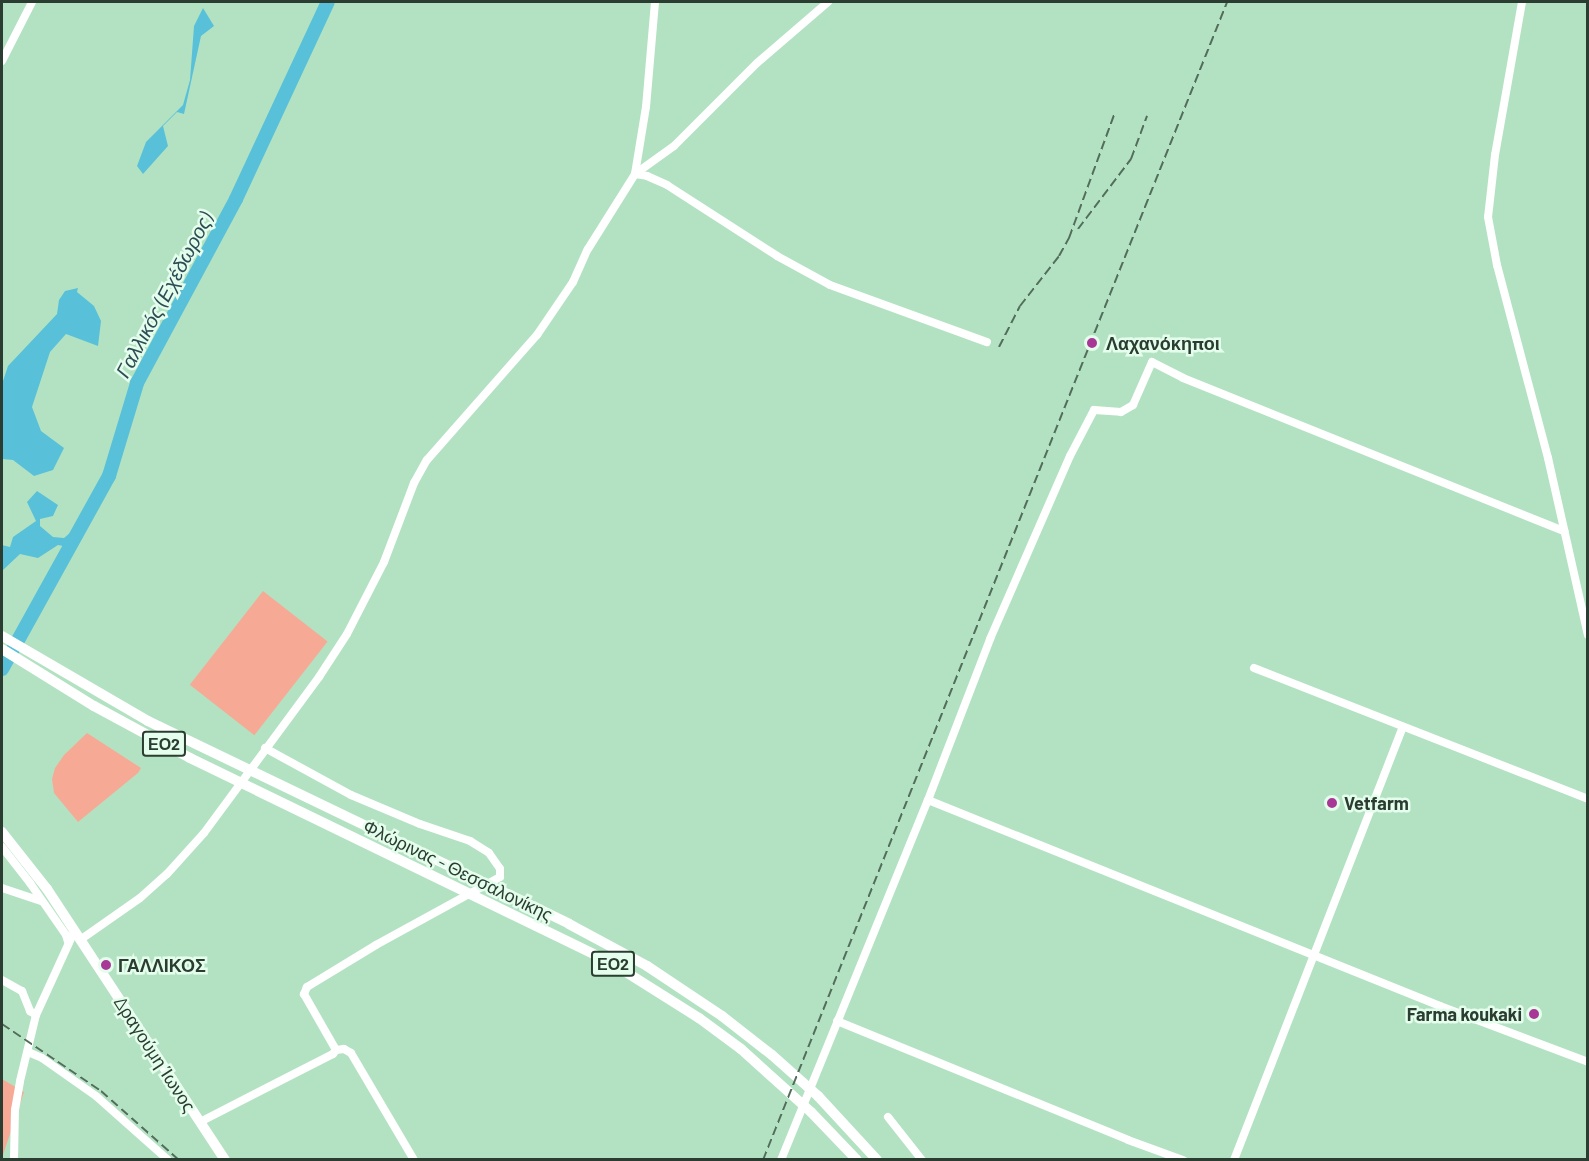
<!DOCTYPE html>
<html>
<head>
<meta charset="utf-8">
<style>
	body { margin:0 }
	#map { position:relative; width:1589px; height:1161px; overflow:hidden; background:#b3e2c2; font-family:Barlow,sans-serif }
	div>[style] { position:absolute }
	.green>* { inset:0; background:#f6aa96; transform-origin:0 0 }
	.water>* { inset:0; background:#58c1d9 }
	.river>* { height:14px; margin:-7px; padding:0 7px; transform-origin:7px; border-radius:7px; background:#58c1d9 }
	.minor>* { height:8px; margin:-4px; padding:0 4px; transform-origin:4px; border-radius:4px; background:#fff }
	.major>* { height:10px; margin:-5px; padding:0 5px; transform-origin:5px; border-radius:5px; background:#fff }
	.rail>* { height:2px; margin-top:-1px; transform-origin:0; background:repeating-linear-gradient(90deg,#526d5a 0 9px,transparent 0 13.5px) }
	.dots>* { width:16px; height:16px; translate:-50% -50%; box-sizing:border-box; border:3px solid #e5fdec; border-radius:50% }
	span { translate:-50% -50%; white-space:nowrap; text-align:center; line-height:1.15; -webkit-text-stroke:5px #e5fdec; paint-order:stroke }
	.shield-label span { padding:2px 4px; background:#e5fdec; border:2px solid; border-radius:4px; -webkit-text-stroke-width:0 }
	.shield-label { font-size:16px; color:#2a3d30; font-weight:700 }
	.poi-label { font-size:18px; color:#2a3d30; font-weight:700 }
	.left { translate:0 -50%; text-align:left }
	.right { translate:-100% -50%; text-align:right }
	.street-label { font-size:18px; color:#2a3d30 }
	.water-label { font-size:20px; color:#2d4d55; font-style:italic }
	.frame { position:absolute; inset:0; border:3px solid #2a3d30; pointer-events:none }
</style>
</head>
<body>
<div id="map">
	<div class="green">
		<div style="left:263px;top:591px;width:82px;height:119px;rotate:38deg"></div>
		<div style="clip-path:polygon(87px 733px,141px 768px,138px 773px,78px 822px,54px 793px,52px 779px,55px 768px,64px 755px)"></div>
		<div style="clip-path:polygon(2px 1079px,24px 1092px,2px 1158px)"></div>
	</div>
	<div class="water">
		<div style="clip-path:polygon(203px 8px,214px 26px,201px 36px,184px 114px,177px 112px,163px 126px,168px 146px,143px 174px,137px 166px,146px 142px,183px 105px,190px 80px,194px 26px)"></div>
		<div style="clip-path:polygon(78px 288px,77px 292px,94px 306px,101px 321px,98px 346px,66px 334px,50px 352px,32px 407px,41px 431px,64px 448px,53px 470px,34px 476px,13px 460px,2px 459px,2px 384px,8px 366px,57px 314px,59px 300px,65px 291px)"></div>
		<div style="clip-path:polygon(37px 491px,58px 505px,53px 516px,40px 519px,40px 526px,53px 537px,64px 538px,83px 522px,63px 546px,58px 545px,38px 558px,20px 554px,2px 571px,2px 545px,10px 547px,13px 537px,36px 521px,27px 502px)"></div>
	</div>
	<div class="river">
		<div style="left:2px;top:669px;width:221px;rotate:-61deg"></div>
		<div style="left:109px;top:476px;width:97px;rotate:-73.2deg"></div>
		<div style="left:137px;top:383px;width:209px;rotate:-61.7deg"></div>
		<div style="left:236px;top:199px;width:217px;rotate:-65deg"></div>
	</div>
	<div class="minor">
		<div style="left:1522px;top:2px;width:155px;rotate:100deg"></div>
		<div style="left:1495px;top:155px;width:62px;rotate:96.4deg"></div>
		<div style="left:1488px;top:217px;width:49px;rotate:79.4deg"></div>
		<div style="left:1497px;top:265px;width:200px;rotate:75.2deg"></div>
		<div style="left:1548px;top:458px;width:181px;rotate:77.3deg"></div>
		<div style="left:2px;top:61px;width:66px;rotate:-63deg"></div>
		<div style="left:635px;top:174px;width:12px;rotate:9deg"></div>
		<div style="left:647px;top:176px;width:22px;rotate:24deg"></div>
		<div style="left:667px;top:185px;width:131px;rotate:32.8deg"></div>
		<div style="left:777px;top:256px;width:60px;rotate:28.7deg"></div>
		<div style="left:830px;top:285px;width:167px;rotate:20deg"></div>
		<div style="left:635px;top:174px;width:48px;rotate:-35.7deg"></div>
		<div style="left:674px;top:146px;width:117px;rotate:-45deg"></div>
		<div style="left:757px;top:63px;width:94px;rotate:-40.7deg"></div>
		<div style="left:1254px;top:668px;width:359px;rotate:21.4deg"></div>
		<div style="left:265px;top:748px;width:98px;rotate:28.7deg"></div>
		<div style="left:351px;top:795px;width:75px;rotate:22.8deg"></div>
		<div style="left:420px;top:824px;width:53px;rotate:18.8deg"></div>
		<div style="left:470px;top:841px;width:22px;rotate:32deg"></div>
		<div style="left:489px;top:853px;width:19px;rotate:55deg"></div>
		<div style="left:500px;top:869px;width:8px;rotate:90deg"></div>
		<div style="left:500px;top:877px;width:141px;rotate:151.3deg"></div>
		<div style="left:376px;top:945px;width:81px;rotate:148.7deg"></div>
		<div style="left:307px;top:987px;width:8px;rotate:113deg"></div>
		<div style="left:304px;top:994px;width:64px;rotate:60.3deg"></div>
		<div style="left:928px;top:800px;width:552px;rotate:21.92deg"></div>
		<div style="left:1440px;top:1006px;width:158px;rotate:20.7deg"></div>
		<div style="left:2px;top:847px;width:46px;rotate:52.1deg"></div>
		<div style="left:30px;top:883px;width:63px;rotate:55.3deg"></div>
		<div style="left:66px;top:935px;width:7px;rotate:74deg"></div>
		<div style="left:2px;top:888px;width:41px;rotate:18.4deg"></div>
		<div style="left:80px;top:940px;width:73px;rotate:-35deg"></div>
		<div style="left:140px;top:898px;width:36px;rotate:-42deg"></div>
		<div style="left:167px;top:874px;width:55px;rotate:-47.9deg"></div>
		<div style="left:204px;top:833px;width:194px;rotate:-53.6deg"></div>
		<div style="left:319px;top:677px;width:51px;rotate:-56.9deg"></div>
		<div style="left:347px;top:634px;width:81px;rotate:-62.8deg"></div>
		<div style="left:384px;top:562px;width:85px;rotate:-69.2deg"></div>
		<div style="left:414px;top:483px;width:26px;rotate:-61deg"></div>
		<div style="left:427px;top:460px;width:167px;rotate:-48.7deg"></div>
		<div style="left:537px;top:335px;width:64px;rotate:-55.8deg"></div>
		<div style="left:573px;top:282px;width:36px;rotate:-66deg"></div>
		<div style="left:588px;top:249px;width:89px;rotate:-57.9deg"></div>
		<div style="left:635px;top:174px;width:68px;rotate:-80.7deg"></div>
		<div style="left:646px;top:107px;width:105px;rotate:-85.1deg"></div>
		<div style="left:2px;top:980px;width:23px;rotate:29deg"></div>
		<div style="left:22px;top:991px;width:22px;rotate:68deg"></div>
		<div style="left:30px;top:1011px;width:7px;rotate:34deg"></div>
		<div style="left:837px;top:1021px;width:314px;rotate:22.2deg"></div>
		<div style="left:1128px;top:1140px;width:59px;rotate:20deg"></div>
		<div style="left:28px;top:1052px;width:15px;rotate:23deg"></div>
		<div style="left:42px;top:1058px;width:66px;rotate:35.1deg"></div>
		<div style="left:96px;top:1096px;width:96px;rotate:41.6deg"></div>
		<div style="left:888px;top:1117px;width:55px;rotate:51.7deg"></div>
		<div style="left:200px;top:1122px;width:149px;rotate:-27.1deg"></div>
		<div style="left:333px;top:1054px;width:5px;rotate:-53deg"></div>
		<div style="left:336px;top:1050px;width:8px;rotate:-7deg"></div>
		<div style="left:344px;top:1049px;width:8px;rotate:30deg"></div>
		<div style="left:351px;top:1053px;width:124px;rotate:59.5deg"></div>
		<div style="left:14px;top:1160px;width:50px;rotate:-88.9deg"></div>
		<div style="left:15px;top:1110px;width:29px;rotate:-80deg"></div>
		<div style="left:20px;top:1081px;width:68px;rotate:-76.4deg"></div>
		<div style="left:36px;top:1015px;width:91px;rotate:-65.4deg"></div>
		<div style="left:781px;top:1160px;width:389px;rotate:-67.8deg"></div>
		<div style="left:928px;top:800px;width:173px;rotate:-68.9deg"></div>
		<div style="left:990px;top:639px;width:200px;rotate:-66.4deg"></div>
		<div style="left:1070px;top:456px;width:52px;rotate:-62.4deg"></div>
		<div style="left:1094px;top:410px;width:27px;rotate:4deg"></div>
		<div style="left:1121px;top:412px;width:14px;rotate:-30deg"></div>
		<div style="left:1133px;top:405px;width:47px;rotate:-66.2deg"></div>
		<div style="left:1152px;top:362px;width:35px;rotate:27deg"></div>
		<div style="left:1183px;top:378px;width:411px;rotate:21.9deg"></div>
		<div style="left:1234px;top:1160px;width:465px;rotate:-68.7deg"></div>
	</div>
	<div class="major">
		<div style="left:2px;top:636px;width:169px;rotate:30.2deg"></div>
		<div style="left:148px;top:721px;width:467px;rotate:25.7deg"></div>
		<div style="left:569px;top:924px;width:89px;rotate:28.3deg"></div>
		<div style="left:647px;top:966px;width:90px;rotate:33.7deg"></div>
		<div style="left:722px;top:1016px;width:63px;rotate:38deg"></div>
		<div style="left:772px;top:1055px;width:62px;rotate:41.7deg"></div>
		<div style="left:818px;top:1096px;width:87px;rotate:47.3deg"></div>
		<div style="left:2px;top:649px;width:108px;rotate:31.8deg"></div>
		<div style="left:94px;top:706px;width:109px;rotate:28.4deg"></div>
		<div style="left:190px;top:758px;width:467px;rotate:25.9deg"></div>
		<div style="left:610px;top:962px;width:105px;rotate:32.2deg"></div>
		<div style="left:699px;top:1018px;width:52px;rotate:36.4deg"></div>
		<div style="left:741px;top:1049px;width:94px;rotate:42deg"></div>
		<div style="left:811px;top:1112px;width:66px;rotate:46.2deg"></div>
		<div style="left:2px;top:832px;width:73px;rotate:51.7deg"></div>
		<div style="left:47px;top:889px;width:324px;rotate:56.7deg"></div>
	</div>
	<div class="rail">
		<div style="left:1078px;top:229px;width:88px;rotate:-52.9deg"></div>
		<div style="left:1131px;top:159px;width:46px;rotate:-69.6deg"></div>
		<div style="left:999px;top:347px;width:46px;rotate:-62.9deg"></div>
		<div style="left:1020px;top:306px;width:63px;rotate:-52deg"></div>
		<div style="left:1059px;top:256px;width:21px;rotate:-61deg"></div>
		<div style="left:1069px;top:238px;width:134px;rotate:-69.9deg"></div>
		<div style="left:2px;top:1024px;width:120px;rotate:34.1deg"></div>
		<div style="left:101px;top:1091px;width:104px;rotate:41.5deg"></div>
		<div style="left:763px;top:1160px;width:1248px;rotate:-68.16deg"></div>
	</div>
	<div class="dots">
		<div style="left:1092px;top:343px;background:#a83895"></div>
		<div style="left:1332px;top:803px;background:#a83895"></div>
		<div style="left:106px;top:965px;background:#a83895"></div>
		<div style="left:1534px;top:1014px;background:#a83895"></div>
	</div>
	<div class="shield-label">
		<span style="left:164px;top:744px">ΕΟ2</span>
		<span style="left:613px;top:964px">ΕΟ2</span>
	</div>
	<div class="poi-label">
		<span class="left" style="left:1106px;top:343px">Λαχανόκηποι</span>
		<span class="left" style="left:1344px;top:803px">Vetfarm</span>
		<span class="left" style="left:118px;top:965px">ΓΑΛΛΙΚΟΣ</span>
		<span class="right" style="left:1522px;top:1014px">Farma koukaki</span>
	</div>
	<div class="street-label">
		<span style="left:458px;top:870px;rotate:26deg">Φλώρινας - Θεσσαλονίκης</span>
		<span style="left:155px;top:1054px;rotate:57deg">Δραγούμη Ίωνος</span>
	</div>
	<div class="water-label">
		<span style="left:164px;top:295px;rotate:-62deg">Γαλλικός (Εχέδωρος)</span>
	</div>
	<div class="frame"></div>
</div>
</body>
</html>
